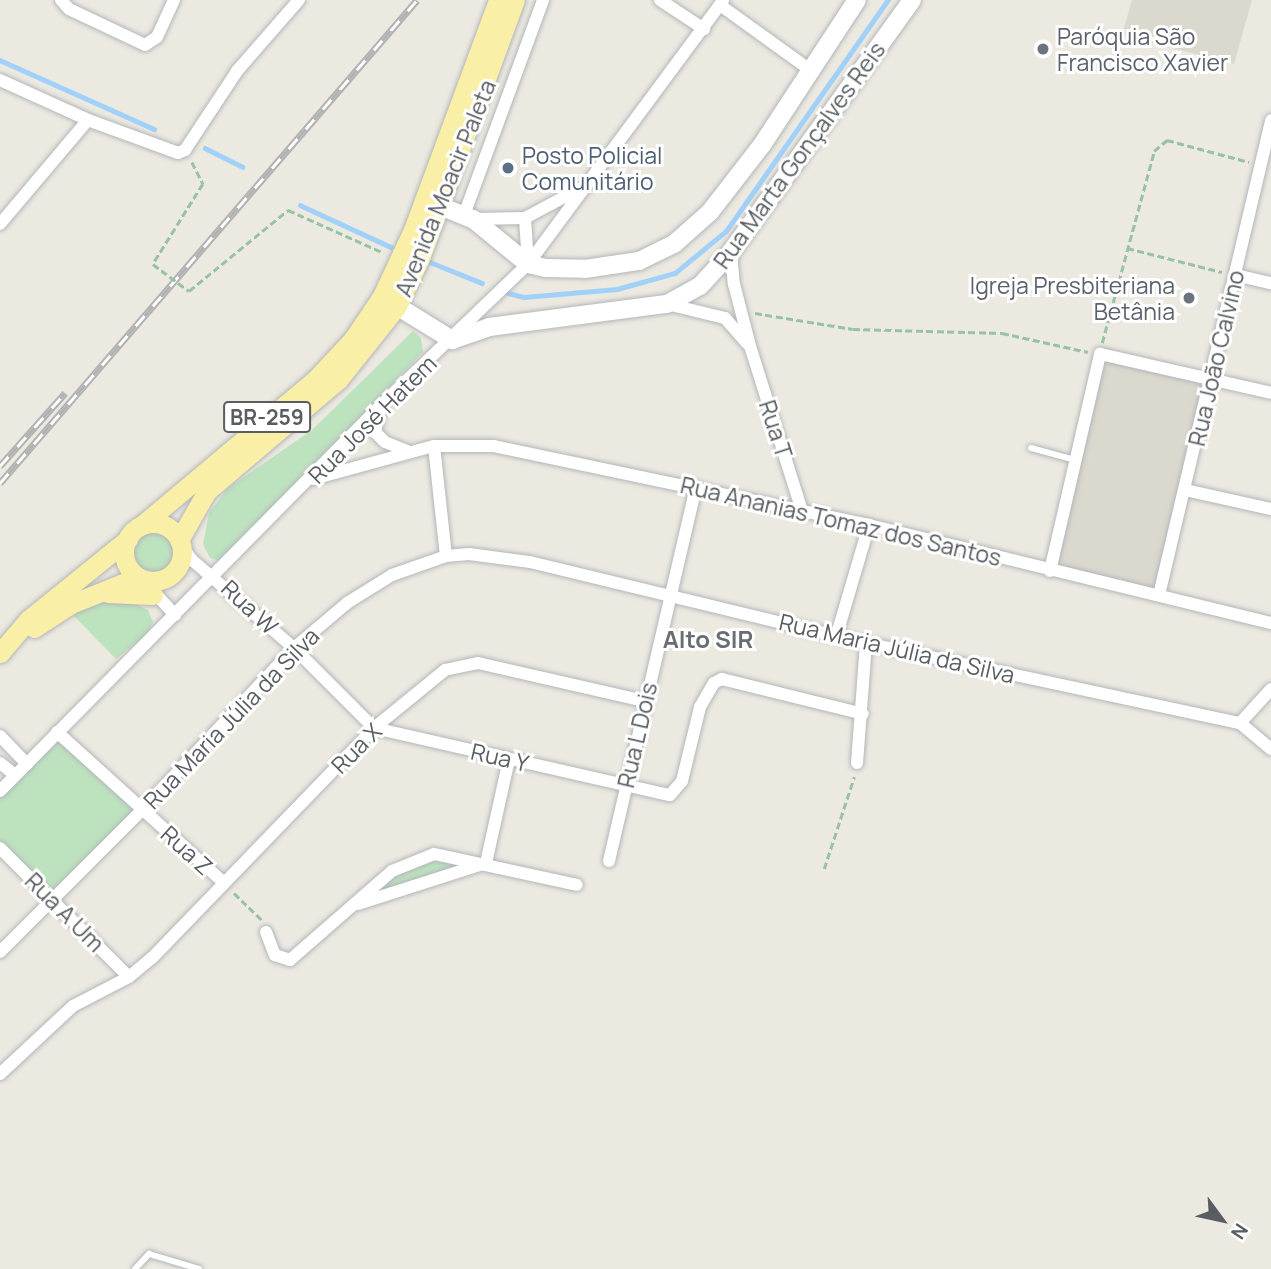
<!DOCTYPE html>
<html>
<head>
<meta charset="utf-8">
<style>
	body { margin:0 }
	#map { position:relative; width:1271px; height:1269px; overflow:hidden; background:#ebe9e0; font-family:Manrope,sans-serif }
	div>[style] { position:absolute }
	.education>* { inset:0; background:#dbd8ce; transform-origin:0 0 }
	.green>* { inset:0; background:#bde2be }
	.round { border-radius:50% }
	.stream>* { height:4.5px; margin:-2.25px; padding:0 2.25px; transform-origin:2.25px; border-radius:2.25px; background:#a1d0f9 }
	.path>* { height:2.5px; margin-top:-1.25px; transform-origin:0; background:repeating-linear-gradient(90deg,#97c2a5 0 7px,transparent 0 10.5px) }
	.roads { filter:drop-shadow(0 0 2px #b3b6ba) drop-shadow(0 0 2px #b3b6ba) }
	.lane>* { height:6px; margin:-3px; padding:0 3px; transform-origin:3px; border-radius:3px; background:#fff }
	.street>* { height:12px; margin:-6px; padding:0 6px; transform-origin:6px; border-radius:6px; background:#fff }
	.secondary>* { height:18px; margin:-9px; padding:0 9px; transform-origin:9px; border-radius:9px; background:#fff }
	.primary>* { height:19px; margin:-9.5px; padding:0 9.5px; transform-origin:9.5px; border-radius:9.5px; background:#faefa6 }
	.primary>.ring { margin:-9.5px; padding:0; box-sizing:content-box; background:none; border:19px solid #faefa6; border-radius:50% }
	.rail>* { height:7px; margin-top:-3.5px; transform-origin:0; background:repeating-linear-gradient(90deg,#fff 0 13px,#b1b2b2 0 26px); box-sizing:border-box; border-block:2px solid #b1b2b2 }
	.path-bridge>* { height:2.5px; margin-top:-1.25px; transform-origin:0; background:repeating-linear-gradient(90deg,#97c2a5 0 7px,transparent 0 10.5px) }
	.dots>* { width:19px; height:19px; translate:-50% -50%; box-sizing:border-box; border:4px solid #fff; border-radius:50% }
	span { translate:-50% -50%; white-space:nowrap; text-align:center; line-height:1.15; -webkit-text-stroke:6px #fff; paint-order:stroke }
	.shield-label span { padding:2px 5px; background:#fff; border:2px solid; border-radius:5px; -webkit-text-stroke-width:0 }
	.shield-label { font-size:21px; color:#595c60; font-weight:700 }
	.worship-label { font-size:23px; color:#5b616d }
	.left { translate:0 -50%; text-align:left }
	.right { translate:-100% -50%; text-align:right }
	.service-label { font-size:23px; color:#4e5e75 }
	.street-label { font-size:23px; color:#595c60 }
	.neighbourhood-label { font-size:24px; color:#6a6e72; font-weight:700 }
	.north { position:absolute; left:1187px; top:1185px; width:70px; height:70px; -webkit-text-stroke:5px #fff; paint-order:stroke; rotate:123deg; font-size:19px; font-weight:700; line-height:28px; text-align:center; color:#595c60 }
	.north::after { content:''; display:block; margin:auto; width:24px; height:32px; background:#595c60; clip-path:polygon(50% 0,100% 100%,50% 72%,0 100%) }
</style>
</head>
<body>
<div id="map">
	<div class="education">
		<div style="clip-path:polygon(1132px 0,1252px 0,1234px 64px,1122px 35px)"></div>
		<div style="left:1100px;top:354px;width:115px;height:223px;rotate:13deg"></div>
	</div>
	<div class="green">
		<div style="clip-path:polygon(413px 331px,421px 338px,423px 352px,222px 562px,210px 558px,203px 544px,209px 513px,228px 488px,312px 430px)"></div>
		<div class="round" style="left:130px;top:529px;width:48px;height:48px"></div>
		<div style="clip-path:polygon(126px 599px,148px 610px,153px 622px,148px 633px,116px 659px,71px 613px,95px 602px)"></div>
		<div style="clip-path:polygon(57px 732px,142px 810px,53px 900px,0 848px,0 791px)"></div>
		<div style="clip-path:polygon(434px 857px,474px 863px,367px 899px,385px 880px)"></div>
	</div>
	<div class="stream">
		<div style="left:0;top:60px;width:169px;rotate:24.1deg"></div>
		<div style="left:205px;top:148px;width:42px;rotate:26.6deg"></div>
		<div style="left:300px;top:205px;width:100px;rotate:24.8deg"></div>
		<div style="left:430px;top:262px;width:56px;rotate:22deg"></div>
		<div style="left:508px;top:293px;width:16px;rotate:14deg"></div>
		<div style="left:524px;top:297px;width:93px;rotate:-4.9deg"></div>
		<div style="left:617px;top:289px;width:60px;rotate:-15.4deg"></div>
		<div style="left:675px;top:273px;width:66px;rotate:-39.5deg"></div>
		<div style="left:726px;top:231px;width:282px;rotate:-55deg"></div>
	</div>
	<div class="path">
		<div style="left:192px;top:162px;width:25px;rotate:63deg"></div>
		<div style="left:288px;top:210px;width:105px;rotate:24.1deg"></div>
		<div style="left:1127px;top:248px;width:98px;rotate:14.2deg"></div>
		<div style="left:755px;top:313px;width:99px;rotate:9.3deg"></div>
		<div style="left:853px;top:329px;width:149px;rotate:1.5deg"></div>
		<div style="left:1002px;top:333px;width:88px;rotate:12.5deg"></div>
		<div style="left:1102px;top:343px;width:199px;rotate:-74.8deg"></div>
		<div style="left:1154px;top:151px;width:17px;rotate:-40deg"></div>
		<div style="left:1167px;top:140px;width:85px;rotate:15deg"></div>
		<div style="left:824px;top:869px;width:97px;rotate:-71.9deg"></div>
		<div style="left:234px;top:893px;width:39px;rotate:44deg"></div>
	</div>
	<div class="roads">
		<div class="lane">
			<div style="left:1031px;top:448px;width:46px;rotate:15.3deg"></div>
			<div style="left:135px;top:1269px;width:21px;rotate:-47deg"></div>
			<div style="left:149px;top:1254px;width:52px;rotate:16.7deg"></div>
		</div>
		<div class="street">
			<div style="left:61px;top:0;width:12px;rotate:48deg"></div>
			<div style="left:69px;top:9px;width:84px;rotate:25.3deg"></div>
			<div style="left:145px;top:45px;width:14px;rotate:-34deg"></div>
			<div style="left:157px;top:37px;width:41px;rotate:-65.3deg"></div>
			<div style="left:660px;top:0;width:53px;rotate:33.4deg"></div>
			<div style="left:720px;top:5px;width:111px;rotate:35.8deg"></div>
			<div style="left:0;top:80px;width:97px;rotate:24.4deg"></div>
			<div style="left:88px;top:120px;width:96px;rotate:20.1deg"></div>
			<div style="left:178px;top:153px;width:8px;rotate:-23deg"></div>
			<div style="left:185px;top:150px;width:95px;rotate:-56.6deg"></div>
			<div style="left:237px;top:71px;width:94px;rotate:-48.9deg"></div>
			<div style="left:464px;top:215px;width:229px;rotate:-69.8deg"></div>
			<div style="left:525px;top:218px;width:46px;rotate:86.3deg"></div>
			<div style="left:473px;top:219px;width:52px;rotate:-1.1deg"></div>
			<div style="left:525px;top:218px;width:61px;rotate:-28.2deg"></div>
			<div style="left:0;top:224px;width:136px;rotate:-49.8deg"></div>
			<div style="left:731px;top:252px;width:32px;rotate:85deg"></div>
			<div style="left:734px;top:284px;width:64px;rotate:75.5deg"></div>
			<div style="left:750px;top:346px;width:173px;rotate:72.5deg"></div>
			<div style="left:1235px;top:275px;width:37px;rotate:13deg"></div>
			<div style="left:667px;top:304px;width:60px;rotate:13.6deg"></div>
			<div style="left:725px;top:318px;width:33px;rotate:49deg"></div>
			<div style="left:380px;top:409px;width:24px;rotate:102deg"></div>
			<div style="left:375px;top:432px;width:14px;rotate:45deg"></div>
			<div style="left:385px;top:442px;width:24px;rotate:22deg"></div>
			<div style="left:434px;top:446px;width:111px;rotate:83.8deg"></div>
			<div style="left:313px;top:479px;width:125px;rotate:-15.3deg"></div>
			<div style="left:434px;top:446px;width:60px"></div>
			<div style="left:494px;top:446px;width:383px;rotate:11.9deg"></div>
			<div style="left:869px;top:525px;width:414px;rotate:13.7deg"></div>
			<div style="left:1185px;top:490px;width:88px;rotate:12.5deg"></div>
			<div style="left:181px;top:545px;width:19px;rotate:54deg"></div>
			<div style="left:192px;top:560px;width:135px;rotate:40.8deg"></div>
			<div style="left:294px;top:648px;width:113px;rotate:45deg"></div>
			<div style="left:1050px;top:571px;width:223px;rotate:-77deg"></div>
			<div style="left:1100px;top:354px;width:175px;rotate:12.8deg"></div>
			<div style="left:142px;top:579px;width:49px;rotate:47.5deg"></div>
			<div style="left:1159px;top:595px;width:488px;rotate:-76.7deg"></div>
			<div style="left:837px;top:634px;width:114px;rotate:-73.6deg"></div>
			<div style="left:1240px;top:723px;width:46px;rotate:-47.6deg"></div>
			<div style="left:374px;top:728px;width:303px;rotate:12.8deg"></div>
			<div style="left:670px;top:795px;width:18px;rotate:-49deg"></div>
			<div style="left:682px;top:781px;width:76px;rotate:-76.3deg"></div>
			<div style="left:700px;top:707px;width:28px;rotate:-60deg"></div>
			<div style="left:714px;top:683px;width:9px;rotate:-27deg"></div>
			<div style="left:722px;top:679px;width:145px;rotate:13.9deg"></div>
			<div style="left:57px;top:732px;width:225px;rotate:42.1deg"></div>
			<div style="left:0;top:736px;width:39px;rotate:46deg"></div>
			<div style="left:0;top:763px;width:19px;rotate:39deg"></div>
			<div style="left:857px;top:763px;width:120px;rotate:-85.7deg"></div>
			<div style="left:0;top:791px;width:544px;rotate:-45.37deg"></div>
			<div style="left:382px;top:404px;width:202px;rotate:-43.8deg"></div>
			<div style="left:528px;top:264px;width:328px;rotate:-53.5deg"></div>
			<div style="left:0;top:848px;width:182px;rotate:45deg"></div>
			<div style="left:609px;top:861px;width:384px;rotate:-76.9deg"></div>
			<div style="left:358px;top:904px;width:134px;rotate:-17.8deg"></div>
			<div style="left:486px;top:863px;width:107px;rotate:-77.5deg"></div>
			<div style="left:266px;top:932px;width:25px;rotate:69deg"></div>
			<div style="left:275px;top:955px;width:16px;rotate:18deg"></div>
			<div style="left:290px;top:960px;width:135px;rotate:-41.1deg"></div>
			<div style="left:392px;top:871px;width:45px;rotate:-22deg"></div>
			<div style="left:434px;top:854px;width:146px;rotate:12.2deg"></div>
			<div style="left:0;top:952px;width:201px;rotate:-45deg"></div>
			<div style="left:142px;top:810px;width:222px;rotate:-46.8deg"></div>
			<div style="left:294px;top:648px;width:70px;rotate:-40.3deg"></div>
			<div style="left:347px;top:603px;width:53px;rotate:-31.9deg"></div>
			<div style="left:392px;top:575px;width:57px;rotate:-19.4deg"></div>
			<div style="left:446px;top:556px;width:23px;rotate:-5deg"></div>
			<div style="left:469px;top:554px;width:62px;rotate:7.5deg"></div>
			<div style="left:530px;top:562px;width:346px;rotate:13.6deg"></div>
			<div style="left:866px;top:643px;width:382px;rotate:12.1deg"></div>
			<div style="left:1240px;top:723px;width:40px;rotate:40deg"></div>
			<div style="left:0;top:1074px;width:100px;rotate:-43deg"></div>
			<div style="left:73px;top:1006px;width:63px;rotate:-27.4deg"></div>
			<div style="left:129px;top:977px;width:30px;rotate:-40deg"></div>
			<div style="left:152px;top:958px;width:320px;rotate:-46deg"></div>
			<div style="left:374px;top:728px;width:92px;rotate:-39.2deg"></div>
			<div style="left:445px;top:670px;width:34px;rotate:-12deg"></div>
			<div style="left:478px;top:663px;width:170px;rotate:12.9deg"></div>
		</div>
		<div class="secondary">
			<div style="left:440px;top:206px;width:35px;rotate:22deg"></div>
			<div style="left:473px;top:219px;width:71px;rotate:39.3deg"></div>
			<div style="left:528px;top:264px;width:18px;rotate:13deg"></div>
			<div style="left:546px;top:268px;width:39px;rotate:1deg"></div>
			<div style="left:585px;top:269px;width:55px;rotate:-8.4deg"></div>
			<div style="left:639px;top:261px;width:39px;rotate:-26deg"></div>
			<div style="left:674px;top:244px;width:48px;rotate:-41.6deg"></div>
			<div style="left:710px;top:212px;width:85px;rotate:-52.2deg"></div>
			<div style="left:762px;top:145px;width:173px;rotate:-56.8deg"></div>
			<div style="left:397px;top:306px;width:65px;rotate:31.7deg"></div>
			<div style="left:452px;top:340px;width:39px;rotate:-19deg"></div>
			<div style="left:489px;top:327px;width:179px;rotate:-7.4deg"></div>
			<div style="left:667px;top:304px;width:38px;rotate:-29deg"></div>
			<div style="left:700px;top:286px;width:46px;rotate:-47.6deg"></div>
			<div style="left:731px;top:252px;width:310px;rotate:-54.3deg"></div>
		</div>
		<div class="primary">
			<div class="ring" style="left:124px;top:523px;width:39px;height:39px"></div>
			<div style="left:142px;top:525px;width:227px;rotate:-40deg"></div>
			<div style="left:316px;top:379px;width:54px;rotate:-47.2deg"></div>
			<div style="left:353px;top:339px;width:50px;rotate:-55.7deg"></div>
			<div style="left:381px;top:298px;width:75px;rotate:-64.8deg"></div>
			<div style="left:413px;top:230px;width:245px;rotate:-69.7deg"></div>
			<div style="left:179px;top:540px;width:56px;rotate:-60.3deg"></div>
			<div style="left:207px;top:491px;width:172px;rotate:-40.3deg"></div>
			<div style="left:338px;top:380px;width:95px;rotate:-51.4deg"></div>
			<div style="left:397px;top:306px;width:53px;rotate:-64.4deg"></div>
			<div style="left:420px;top:258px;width:275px;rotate:-69.8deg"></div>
			<div style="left:108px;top:593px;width:45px;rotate:2.5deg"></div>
			<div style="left:34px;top:628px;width:44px;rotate:-33deg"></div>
			<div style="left:71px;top:604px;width:72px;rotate:-21.9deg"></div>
			<div style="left:0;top:653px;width:43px;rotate:-49.7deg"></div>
			<div style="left:28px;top:620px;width:129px;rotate:-39deg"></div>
		</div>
	</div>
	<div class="rail">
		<div style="left:0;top:466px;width:98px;rotate:-48.3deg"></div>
		<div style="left:0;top:483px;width:638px;rotate:-49.19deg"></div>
	</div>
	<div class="path-bridge">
		<div style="left:203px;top:184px;width:94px;rotate:122deg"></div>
		<div style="left:153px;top:264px;width:45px;rotate:36.9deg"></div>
		<div style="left:189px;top:291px;width:128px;rotate:-39.3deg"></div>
	</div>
	<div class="dots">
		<div style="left:1043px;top:49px;background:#6b7280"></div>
		<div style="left:508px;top:168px;background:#5c6f8a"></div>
		<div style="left:1189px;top:298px;background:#6b7280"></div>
	</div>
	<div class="shield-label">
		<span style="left:267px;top:417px">BR-259</span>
	</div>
	<div class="worship-label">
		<span class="left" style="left:1057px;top:49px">Paróquia São<br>Francisco Xavier</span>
		<span class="right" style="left:1175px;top:298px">Igreja Presbiteriana<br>Betânia</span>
	</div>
	<div class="service-label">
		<span class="left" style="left:522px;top:168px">Posto Policial<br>Comunitário</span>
	</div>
	<div class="street-label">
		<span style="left:799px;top:155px;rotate:-54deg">Rua Marta Gonçalves Reis</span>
		<span style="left:445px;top:188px;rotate:-68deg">Avenida Moacir Paleta</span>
		<span style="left:1216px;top:358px;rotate:-77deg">Rua João Calvino</span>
		<span style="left:372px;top:419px;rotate:-45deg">Rua José Hatem</span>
		<span style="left:776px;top:429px;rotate:72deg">Rua T</span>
		<span style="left:841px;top:521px;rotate:13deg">Rua Ananias Tomaz dos Santos</span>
		<span style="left:250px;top:607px;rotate:43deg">Rua W</span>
		<span style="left:897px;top:648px;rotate:13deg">Rua Maria Júlia da Silva</span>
		<span style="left:231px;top:718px;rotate:-46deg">Rua Maria Júlia da Silva</span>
		<span style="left:637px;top:735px;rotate:-77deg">Rua L Dois</span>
		<span style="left:356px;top:748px;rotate:-45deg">Rua X</span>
		<span style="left:500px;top:757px;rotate:13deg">Rua Y</span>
		<span style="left:187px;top:850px;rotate:42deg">Rua Z</span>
		<span style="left:65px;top:912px;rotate:45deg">Rua A Um</span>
	</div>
	<div class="neighbourhood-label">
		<span style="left:708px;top:639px">Alto SIR</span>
	</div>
	<div class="north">N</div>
</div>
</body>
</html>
